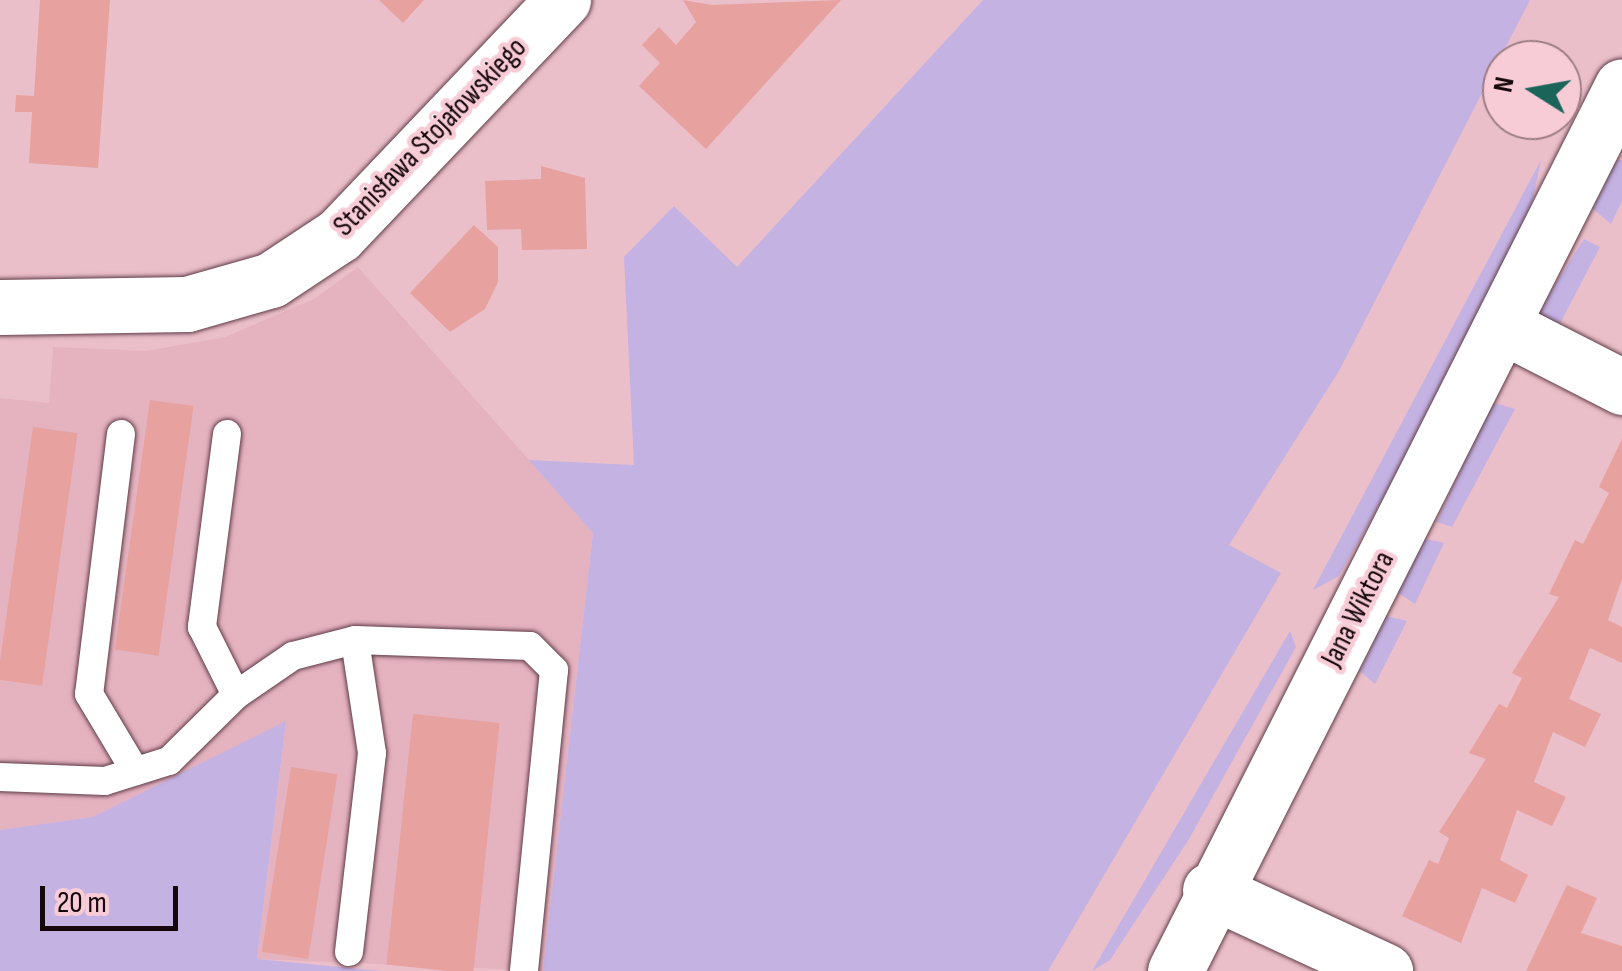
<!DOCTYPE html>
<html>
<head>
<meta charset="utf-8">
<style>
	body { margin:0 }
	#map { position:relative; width:1622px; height:971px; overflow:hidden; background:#ebbfca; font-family:"Sofia Sans Condensed",sans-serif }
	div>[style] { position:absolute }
	.built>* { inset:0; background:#e5b2c0 }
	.green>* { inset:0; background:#c4b2e3 }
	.building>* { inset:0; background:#e7a19f; transform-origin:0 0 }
	.roads { filter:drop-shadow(0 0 2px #5f3c46) drop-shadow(0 0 2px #5f3c46) }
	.service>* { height:28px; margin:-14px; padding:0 14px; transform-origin:14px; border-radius:14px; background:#fff }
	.minor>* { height:55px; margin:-27.5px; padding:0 27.5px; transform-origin:27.5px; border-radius:27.5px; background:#fff }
	.tertiary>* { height:55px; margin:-27.5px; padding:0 27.5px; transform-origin:27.5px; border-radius:27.5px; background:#fff }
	span { translate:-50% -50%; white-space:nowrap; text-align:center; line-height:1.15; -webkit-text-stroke:9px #f8ccd7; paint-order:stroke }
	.street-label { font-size:30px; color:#15070b }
	.north { position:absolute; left:1482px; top:40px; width:100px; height:100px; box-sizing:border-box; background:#f8ccd7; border:2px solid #9d7d85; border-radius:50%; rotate:281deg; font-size:28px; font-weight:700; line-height:40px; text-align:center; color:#15070b }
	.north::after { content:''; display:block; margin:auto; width:35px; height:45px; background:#1b6459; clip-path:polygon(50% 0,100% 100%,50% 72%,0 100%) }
	.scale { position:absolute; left:40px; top:886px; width:138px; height:45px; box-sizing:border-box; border:5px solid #15070b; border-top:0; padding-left:12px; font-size:30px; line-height:35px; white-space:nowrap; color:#15070b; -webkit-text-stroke:8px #f8ccd7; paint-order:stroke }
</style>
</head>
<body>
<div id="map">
	<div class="built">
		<div style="clip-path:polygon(358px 267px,593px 532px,543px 971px,257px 959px,286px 722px,93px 817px,0 830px,0 398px,49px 403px,53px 347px,146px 351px,225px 337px,314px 299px)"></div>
	</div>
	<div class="green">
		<div style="clip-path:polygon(983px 0,1530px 0,1339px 371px,1229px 545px,1281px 573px,1048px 971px,543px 971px,593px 533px,529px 460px,634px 465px,624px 257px,674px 206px,737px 267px)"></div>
		<div style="clip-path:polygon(1541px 160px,1529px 217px,1406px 458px,1339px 576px,1313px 590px)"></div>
		<div style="clip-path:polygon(1615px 160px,1622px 160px,1622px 201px,1611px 224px,1591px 207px)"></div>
		<div style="clip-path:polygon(1584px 239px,1600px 247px,1554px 335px,1535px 316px)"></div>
		<div style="clip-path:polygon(1491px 402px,1515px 409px,1452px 527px,1437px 522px)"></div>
		<div style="clip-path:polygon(1422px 538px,1444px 543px,1415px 604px,1397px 592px)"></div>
		<div style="clip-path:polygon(1386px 616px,1407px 621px,1375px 684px,1360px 671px)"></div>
		<div style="clip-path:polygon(1290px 631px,1296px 647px,1189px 839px,1110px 960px,1092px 971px)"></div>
		<div style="clip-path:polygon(286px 721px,257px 959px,381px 971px,0 971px,0 830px,93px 817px)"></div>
	</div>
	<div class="building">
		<div style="clip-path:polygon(40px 0,110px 0,98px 168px,29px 163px,32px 112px,15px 112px,16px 95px,34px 96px)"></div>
		<div style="clip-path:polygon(379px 0,424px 0,403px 23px)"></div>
		<div style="clip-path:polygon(683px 0,712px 5px,841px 0,706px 149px,639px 86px,660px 63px,642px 45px,659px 27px,676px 45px,696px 22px)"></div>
		<div style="clip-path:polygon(541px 166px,585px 178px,587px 249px,522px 250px,521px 229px,487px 230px,485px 181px,541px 179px)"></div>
		<div style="clip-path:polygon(474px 225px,498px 247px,498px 282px,485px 309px,450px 332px,410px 293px)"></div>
		<div style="left:150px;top:400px;width:44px;height:252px;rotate:8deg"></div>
		<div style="left:33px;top:427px;width:45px;height:255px;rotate:8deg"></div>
		<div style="clip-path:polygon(1622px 439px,1622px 579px,1608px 620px,1622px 627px,1622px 663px,1590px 648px,1569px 699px,1601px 714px,1585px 747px,1553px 732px,1534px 782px,1566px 797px,1552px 826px,1517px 810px,1500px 860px,1528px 875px,1515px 903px,1482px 888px,1461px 943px,1402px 916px,1429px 860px,1438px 864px,1449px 838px,1439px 832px,1486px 759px,1469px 753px,1499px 704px,1507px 708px,1522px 678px,1512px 673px,1559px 597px,1549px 594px,1575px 540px,1583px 544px,1609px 493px,1599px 487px)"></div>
		<div style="left:413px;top:714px;width:87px;height:252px;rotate:6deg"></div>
		<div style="left:291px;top:767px;width:47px;height:187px;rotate:9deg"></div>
		<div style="clip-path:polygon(1567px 885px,1597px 898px,1581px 933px,1622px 946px,1622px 971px,1526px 971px)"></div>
	</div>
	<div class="roads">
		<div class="service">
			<div style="left:121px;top:434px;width:262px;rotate:97deg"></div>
			<div style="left:89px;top:694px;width:90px;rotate:59.1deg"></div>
			<div style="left:227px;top:434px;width:195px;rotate:97.4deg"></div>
			<div style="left:202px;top:627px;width:76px;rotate:63.4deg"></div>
			<div style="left:0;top:777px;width:105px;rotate:2.2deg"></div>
			<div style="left:105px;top:781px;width:67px;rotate:-17.4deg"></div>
			<div style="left:169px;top:761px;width:94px;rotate:-44.6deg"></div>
			<div style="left:236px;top:695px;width:69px;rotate:-34.4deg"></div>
			<div style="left:293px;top:656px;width:64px;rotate:-14.5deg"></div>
			<div style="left:355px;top:640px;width:175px;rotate:2deg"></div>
			<div style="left:530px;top:646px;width:34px;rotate:45deg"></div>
			<div style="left:554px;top:670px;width:302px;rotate:95.7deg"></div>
			<div style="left:349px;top:952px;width:200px;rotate:-83.4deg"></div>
			<div style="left:372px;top:753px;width:114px;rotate:-98.6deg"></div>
		</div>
		<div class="minor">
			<div style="left:0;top:307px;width:187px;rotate:-0.9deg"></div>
			<div style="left:187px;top:304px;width:87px;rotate:-15.9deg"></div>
			<div style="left:271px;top:280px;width:82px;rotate:-33.5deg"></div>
			<div style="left:339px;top:235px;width:325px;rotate:-46.4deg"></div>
			<div style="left:1503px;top:326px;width:134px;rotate:27.1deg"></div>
			<div style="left:1210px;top:890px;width:193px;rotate:24.8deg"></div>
		</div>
		<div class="tertiary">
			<div style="left:1175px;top:971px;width:991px;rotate:-63.2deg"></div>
		</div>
	</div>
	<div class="street-label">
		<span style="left:430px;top:137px;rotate:-46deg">Stanisława Stojałowskiego</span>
		<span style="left:1358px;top:609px;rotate:-63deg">Jana Wiktora</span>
	</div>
	<div class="north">N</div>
	<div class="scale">20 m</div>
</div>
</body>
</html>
